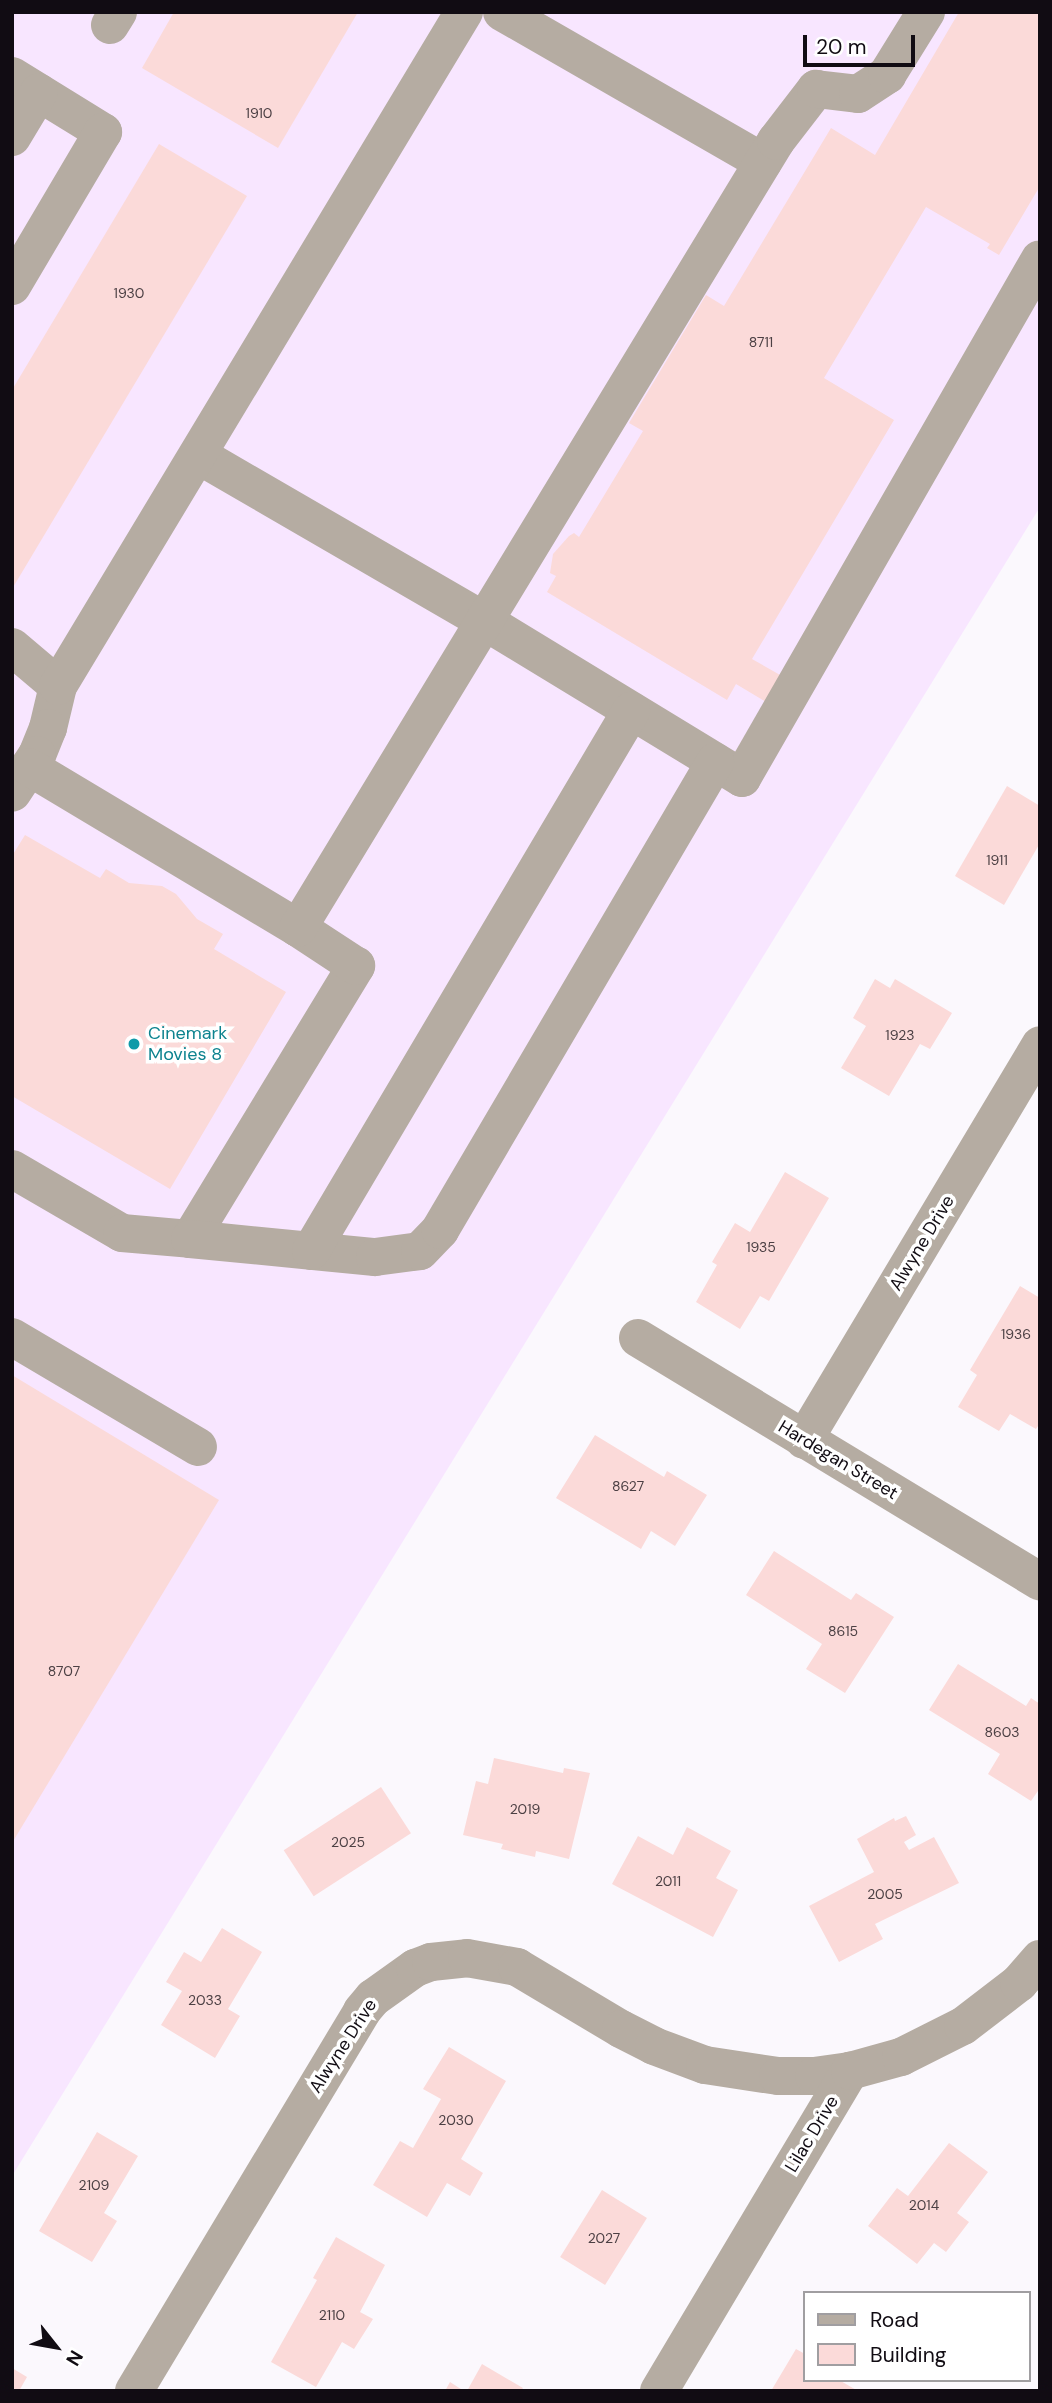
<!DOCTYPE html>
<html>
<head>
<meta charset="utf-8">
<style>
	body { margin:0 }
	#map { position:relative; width:1052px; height:2403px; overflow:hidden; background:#fbf8fd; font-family:"DM Sans",sans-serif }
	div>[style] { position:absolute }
	.built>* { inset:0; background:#f8e6ff }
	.building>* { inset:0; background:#fbdad9; transform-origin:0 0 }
	.minor>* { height:38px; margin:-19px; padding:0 19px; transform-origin:19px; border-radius:19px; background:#b5aca2 }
	.dots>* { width:19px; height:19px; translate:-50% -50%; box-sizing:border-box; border:4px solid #fff; border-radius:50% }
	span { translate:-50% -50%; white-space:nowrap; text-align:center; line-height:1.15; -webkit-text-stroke:7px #fff; paint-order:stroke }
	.number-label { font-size:14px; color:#4c4044 }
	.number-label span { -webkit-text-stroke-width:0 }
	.culture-label { font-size:18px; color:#0d838f }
	.left { translate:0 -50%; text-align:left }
	.street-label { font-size:18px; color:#110c13 }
	.frame { position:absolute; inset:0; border:14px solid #110c13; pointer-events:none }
	.legend { position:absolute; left:803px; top:2291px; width:228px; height:91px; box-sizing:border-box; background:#fff; border:2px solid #a09ea1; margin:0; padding:9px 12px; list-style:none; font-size:21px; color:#110c13 }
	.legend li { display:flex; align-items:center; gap:14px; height:35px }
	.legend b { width:35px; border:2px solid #a09ea1 }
	.north { position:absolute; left:21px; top:2312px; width:70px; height:70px; -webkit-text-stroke:5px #fff; paint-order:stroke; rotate:121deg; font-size:19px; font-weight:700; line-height:28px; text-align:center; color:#110c13 }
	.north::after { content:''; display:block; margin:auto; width:24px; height:32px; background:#110c13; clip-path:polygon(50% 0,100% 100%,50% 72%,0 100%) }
	.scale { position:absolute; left:803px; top:35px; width:112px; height:32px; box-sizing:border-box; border:4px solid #110c13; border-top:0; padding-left:9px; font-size:21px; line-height:24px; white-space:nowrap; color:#110c13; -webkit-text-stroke:5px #fff; paint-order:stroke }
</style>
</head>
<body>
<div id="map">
	<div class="built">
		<div style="clip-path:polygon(12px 12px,1040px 12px,1040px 507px,12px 2176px)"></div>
	</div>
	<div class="building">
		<div style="clip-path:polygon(174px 12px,358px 12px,278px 148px,142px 68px)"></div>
		<div style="clip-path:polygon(959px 12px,1040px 12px,1040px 186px,999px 255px,987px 248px,990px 244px,926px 207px,824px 378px,894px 420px,752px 659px,789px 680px,773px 706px,736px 684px,727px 700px,547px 592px,556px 576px,550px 573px,553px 554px,569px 536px,574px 533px,579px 537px,643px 431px,629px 423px,706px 295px,724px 306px,831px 128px,875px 155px)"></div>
		<div style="clip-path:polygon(159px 144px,247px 196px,12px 589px,12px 390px)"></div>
		<div style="clip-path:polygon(1007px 786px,1040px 806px,1040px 843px,1004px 905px,955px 876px)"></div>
		<div style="clip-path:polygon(25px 835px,100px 878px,106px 869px,129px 883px,162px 886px,176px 894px,197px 919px,223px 934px,214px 949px,286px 992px,170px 1189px,12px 1096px,12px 856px)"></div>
		<div style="clip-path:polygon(875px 979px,890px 988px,895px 979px,952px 1013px,930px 1049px,920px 1044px,889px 1096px,841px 1068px,866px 1026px,853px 1018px)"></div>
		<div style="clip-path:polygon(785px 1172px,829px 1198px,769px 1301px,760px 1296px,740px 1329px,696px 1302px,717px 1265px,712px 1262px,735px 1223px,750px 1232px)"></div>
		<div style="clip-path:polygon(1020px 1286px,1040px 1298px,1040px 1423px,1036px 1429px,1010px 1414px,999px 1431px,958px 1407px,977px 1375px,970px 1370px)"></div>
		<div style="clip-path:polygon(12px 1375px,219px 1500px,12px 1843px)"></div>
		<div style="clip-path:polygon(595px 1435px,664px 1477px,667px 1471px,707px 1495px,675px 1546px,651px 1531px,641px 1549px,556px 1498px)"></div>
		<div style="clip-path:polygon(774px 1551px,851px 1600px,856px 1593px,894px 1617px,845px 1693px,806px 1669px,822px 1644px,746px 1595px)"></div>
		<div style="clip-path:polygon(958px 1664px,1026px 1706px,1031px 1698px,1040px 1704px,1040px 1788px,1031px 1801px,988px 1774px,1000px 1754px,929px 1710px)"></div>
		<div style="clip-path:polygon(494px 1758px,563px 1773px,564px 1768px,590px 1773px,569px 1859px,536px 1851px,535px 1857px,501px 1849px,503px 1844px,463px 1835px,476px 1781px,488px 1784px)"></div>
		<div style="left:381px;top:1787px;width:55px;height:116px;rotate:57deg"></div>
		<div style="clip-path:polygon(906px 1816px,916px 1835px,904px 1842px,909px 1850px,934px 1837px,959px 1883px,875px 1924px,883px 1939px,839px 1962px,809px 1906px,874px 1872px,857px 1839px,894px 1818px,895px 1821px)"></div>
		<div style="clip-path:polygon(687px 1827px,731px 1851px,716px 1878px,738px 1890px,713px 1937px,612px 1884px,638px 1836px,673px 1855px)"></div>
		<div style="clip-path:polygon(222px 1928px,262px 1952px,228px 2009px,240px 2016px,215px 2058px,161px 2025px,182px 1991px,166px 1982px,184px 1952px,201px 1962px)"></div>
		<div style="clip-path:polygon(449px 2047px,506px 2081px,461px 2159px,483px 2173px,470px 2196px,447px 2183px,427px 2217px,373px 2185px,400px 2141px,413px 2148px,441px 2099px,423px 2089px)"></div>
		<div style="clip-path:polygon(97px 2132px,138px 2156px,104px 2213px,117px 2221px,92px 2262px,39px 2231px)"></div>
		<div style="clip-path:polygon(949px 2143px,988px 2172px,957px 2213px,969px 2222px,946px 2252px,934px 2243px,917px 2264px,868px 2226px,897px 2188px,908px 2196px)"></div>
		<div style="left:602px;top:2190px;width:53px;height:79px;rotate:32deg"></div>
		<div style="clip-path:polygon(336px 2237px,385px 2265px,360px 2312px,373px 2319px,354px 2349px,342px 2342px,316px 2387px,271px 2362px,317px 2280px,313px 2278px)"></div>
		<div style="clip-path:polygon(796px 2349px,805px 2354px,805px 2380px,839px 2380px,858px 2391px,771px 2391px)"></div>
		<div style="clip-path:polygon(482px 2364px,523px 2388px,521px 2391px,467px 2391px)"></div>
		<div style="clip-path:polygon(12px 2368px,27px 2377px,19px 2391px,12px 2391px)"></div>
		<div style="clip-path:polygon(450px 2382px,464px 2391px,445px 2391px)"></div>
	</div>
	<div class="minor">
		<div style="left:502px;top:12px;width:301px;rotate:29.9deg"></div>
		<div style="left:110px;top:25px;width:15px;rotate:-58deg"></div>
		<div style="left:12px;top:76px;width:107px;rotate:31.6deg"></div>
		<div style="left:103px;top:132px;width:179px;rotate:120.6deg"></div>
		<div style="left:12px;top:137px;width:52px;rotate:-59deg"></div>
		<div style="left:198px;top:455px;width:331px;rotate:30.1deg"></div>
		<div style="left:484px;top:621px;width:302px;rotate:31.3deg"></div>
		<div style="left:742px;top:778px;width:598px;rotate:-60.14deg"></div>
		<div style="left:12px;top:647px;width:60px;rotate:40.3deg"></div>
		<div style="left:58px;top:686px;width:43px;rotate:103.4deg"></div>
		<div style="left:48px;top:728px;width:29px;rotate:112deg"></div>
		<div style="left:37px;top:755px;width:45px;rotate:123.3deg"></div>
		<div style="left:58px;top:686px;width:787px;rotate:-58.94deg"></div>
		<div style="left:29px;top:767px;width:313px;rotate:30.9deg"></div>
		<div style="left:12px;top:1169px;width:127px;rotate:30.2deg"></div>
		<div style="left:122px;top:1233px;width:68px;rotate:5deg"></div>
		<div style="left:190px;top:1239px;width:320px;rotate:-58.7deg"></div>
		<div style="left:356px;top:966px;width:69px;rotate:-146.8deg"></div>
		<div style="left:298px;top:928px;width:921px;rotate:-58.73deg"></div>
		<div style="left:776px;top:141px;width:66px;rotate:-52.4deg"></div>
		<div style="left:816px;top:89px;width:42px;rotate:6.8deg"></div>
		<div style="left:858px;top:94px;width:35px;rotate:-33deg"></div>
		<div style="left:887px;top:75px;width:74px;rotate:-58.2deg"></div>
		<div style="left:190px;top:1239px;width:186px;rotate:5.6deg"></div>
		<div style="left:375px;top:1257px;width:45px;rotate:-7.6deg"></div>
		<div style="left:420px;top:1251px;width:29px;rotate:-46deg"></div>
		<div style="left:440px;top:1230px;width:543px;rotate:-59.56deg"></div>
		<div style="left:311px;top:1251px;width:628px;rotate:-59.35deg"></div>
		<div style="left:12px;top:1337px;width:216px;rotate:30.6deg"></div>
		<div style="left:638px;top:1338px;width:470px;rotate:31.2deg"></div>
		<div style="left:804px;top:1440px;width:460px;rotate:-59.1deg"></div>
		<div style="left:134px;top:2391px;width:443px;rotate:-59deg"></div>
		<div style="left:362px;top:2011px;width:17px;rotate:-50deg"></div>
		<div style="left:373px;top:1998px;width:52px;rotate:-35.5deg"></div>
		<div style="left:415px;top:1968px;width:17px;rotate:-21deg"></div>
		<div style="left:431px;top:1962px;width:36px;rotate:-6deg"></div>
		<div style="left:467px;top:1958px;width:51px;rotate:10.2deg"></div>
		<div style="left:517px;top:1967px;width:121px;rotate:30.8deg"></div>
		<div style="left:621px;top:2029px;width:37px;rotate:27deg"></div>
		<div style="left:654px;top:2046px;width:54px;rotate:20.4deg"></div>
		<div style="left:705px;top:2065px;width:74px;rotate:8.6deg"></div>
		<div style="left:778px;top:2076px;width:36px"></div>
		<div style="left:814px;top:2076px;width:36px;rotate:-8deg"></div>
		<div style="left:659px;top:2391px;width:373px;rotate:-59.2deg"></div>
		<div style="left:850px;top:2071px;width:53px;rotate:-15.4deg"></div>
		<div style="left:901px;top:2057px;width:69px;rotate:-26.6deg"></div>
		<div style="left:963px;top:2026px;width:71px;rotate:-37.5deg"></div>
		<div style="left:1019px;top:1983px;width:32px;rotate:-49deg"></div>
	</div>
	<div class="dots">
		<div style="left:134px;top:1044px;background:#0f9aa8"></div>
	</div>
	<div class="number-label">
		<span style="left:259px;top:113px">1910</span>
		<span style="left:129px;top:293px">1930</span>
		<span style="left:761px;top:342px">8711</span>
		<span style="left:997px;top:860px">1911</span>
		<span style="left:900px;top:1035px">1923</span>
		<span style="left:761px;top:1247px">1935</span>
		<span style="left:1016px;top:1334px">1936</span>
		<span style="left:628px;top:1486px">8627</span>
		<span style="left:843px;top:1631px">8615</span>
		<span style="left:64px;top:1671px">8707</span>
		<span style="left:1002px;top:1732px">8603</span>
		<span style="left:525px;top:1809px">2019</span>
		<span style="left:348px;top:1842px">2025</span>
		<span style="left:668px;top:1881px">2011</span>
		<span style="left:885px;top:1894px">2005</span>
		<span style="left:205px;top:2000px">2033</span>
		<span style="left:456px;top:2120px">2030</span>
		<span style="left:94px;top:2185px">2109</span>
		<span style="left:924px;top:2205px">2014</span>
		<span style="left:604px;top:2238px">2027</span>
		<span style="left:332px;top:2315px">2110</span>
	</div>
	<div class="culture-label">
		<span class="left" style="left:148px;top:1044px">Cinemark<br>Movies 8</span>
	</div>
	<div class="street-label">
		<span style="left:922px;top:1243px;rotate:-59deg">Alwyne Drive</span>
		<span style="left:838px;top:1460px;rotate:31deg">Hardegan Street</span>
		<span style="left:343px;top:2046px;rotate:-57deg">Alwyne Drive</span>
		<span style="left:812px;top:2134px;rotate:-59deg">Lilac Drive</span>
	</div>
	<div class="frame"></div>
	<ul class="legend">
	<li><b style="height:9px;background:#b5aca2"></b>Road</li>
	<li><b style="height:19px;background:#fbdad9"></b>Building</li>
	</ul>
	<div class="north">N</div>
	<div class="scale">20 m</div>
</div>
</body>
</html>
